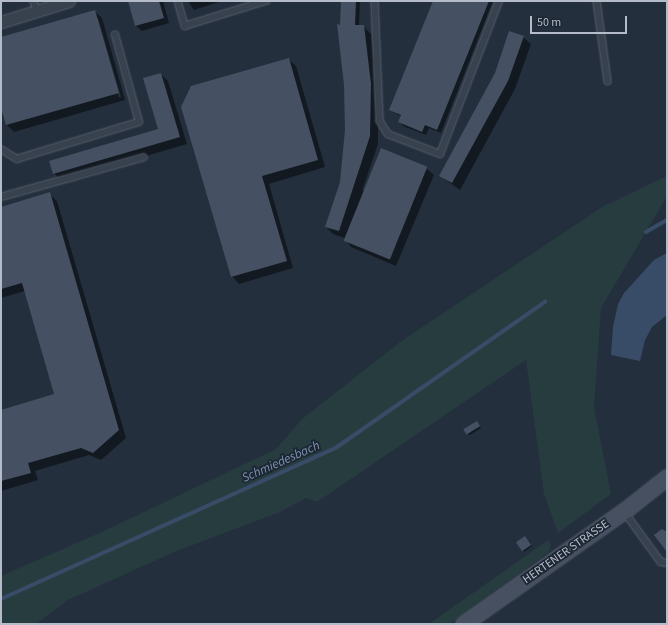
<!DOCTYPE html>
<html>
<head>
<meta charset="utf-8">
<style>
	body { margin:0 }
	#map { position:relative; width:668px; height:625px; overflow:hidden; background:#242f3e; font-family:"Source Sans 3",sans-serif }
	div>[style] { position:absolute }
	.green>* { inset:0; background:#263c3f }
	.water>* { inset:0; background:#394c67 }
	.shadow>* { inset:0; background:#0007 }
	.stream>* { height:4px; margin:-2px; padding:0 2px; transform-origin:2px; border-radius:2px; background:#394c67 }
	.building>* { inset:0; background:#455162; transform-origin:0 0 }
	.roads { filter:drop-shadow(0 0 1px #565f6c) drop-shadow(0 0 1px #565f6c) }
	.lane>* { height:5.5px; margin:-2.75px; padding:0 2.75px; transform-origin:2.75px; border-radius:2.75px; background:#38414e }
	.street>* { height:11px; margin:-5.5px; padding:0 5.5px; transform-origin:5.5px; border-radius:5.5px; background:#38414e }
	.secondary>* { height:15px; margin:-7.5px; padding:0 7.5px; transform-origin:7.5px; border-radius:7.5px; background:#465061 }
	span { translate:-50% -50%; white-space:nowrap; text-align:center; line-height:1.15; -webkit-text-stroke:3.5px #1d2633; paint-order:stroke }
	.street-label { font-size:12px; color:#b4bcc9 }
	.water-label { font-size:13px; color:#7c92b1; font-style:italic }
	.frame { position:absolute; inset:0; border:2px solid #b4bcc9; pointer-events:none }
	.scale { position:absolute; left:530px; top:16px; width:97px; height:18px; box-sizing:border-box; border:2px solid #b4bcc9; border-top:0; padding-left:5px; font-size:12px; line-height:14px; white-space:nowrap; color:#b4bcc9; -webkit-text-stroke:3px #1d2633; paint-order:stroke }
</style>
</head>
<body>
<div id="map">
	<div class="green">
		<div style="clip-path:polygon(667px 176px,667px 196px,601px 308px,594px 407px,611px 494px,558px 533px,544px 494px,526px 360px,317px 502px,306px 498px,280px 512px,174px 552px,68px 600px,36px 624px,1px 624px,1px 576px,102px 532px,276px 449px,302px 419px,400px 342px,602px 207px)"></div>
		<div style="clip-path:polygon(548px 540px,551px 545px,549px 552px,449px 624px,429px 624px)"></div>
	</div>
	<div class="water">
		<div style="clip-path:polygon(667px 253px,667px 315px,652px 327px,645px 340px,640px 361px,611px 355px,613px 327px,618px 304px,624px 293px,654px 260px)"></div>
	</div>
	<div class="shadow">
		<div style="clip-path:polygon(129px 1px,163px 1px,169px 23px,142px 31px,136px 26px)"></div>
		<div style="clip-path:polygon(188px 1px,222px 1px,194px 10px)"></div>
		<div style="clip-path:polygon(342px 1px,360px 1px,359px 26px,363px 26px,371px 34px,378px 93px,378px 144px,362px 191px,426px 168px,434px 175px,396px 266px,351px 247px,344px 238px,333px 234px,326px 227px,341px 182px,346px 130px)"></div>
		<div style="clip-path:polygon(434px 1px,493px 1px,441px 133px,429px 128px,426px 135px,403px 126px,400px 122px,402px 117px,390px 110px)"></div>
		<div style="clip-path:polygon(evenodd,94px 11px,102px 18px,125px 100px,14px 132px,7px 125px,1px 104px,1px 38px,94px 11px,96px 18px,98px 18px,121px 97px,119px 98px,96px 18px)"></div>
		<div style="clip-path:polygon(523px 37px,531px 44px,515px 89px,460px 190px,440px 176px)"></div>
		<div style="clip-path:polygon(288px 59px,296px 66px,325px 167px,269px 184px,293px 268px,239px 284px,232px 276px)"></div>
		<div style="clip-path:polygon(161px 74px,168px 81px,187px 144px,61px 181px,54px 173px,159px 130px)"></div>
		<div style="clip-path:polygon(49px 194px,57px 201px,126px 438px,101px 460px,89px 455px,35px 471px,38px 480px,1px 491px,1px 411px,55px 395px,25px 291px,1px 298px,1px 208px)"></div>
		<div style="clip-path:polygon(478px 424px,481px 428px,470px 435px,468px 434px)"></div>
		<div style="clip-path:polygon(527px 539px,532px 546px,524px 552px,523px 550px)"></div>
	</div>
	<div class="stream">
		<div style="left:646px;top:232px;width:24px;rotate:-30deg"></div>
		<div style="left:1px;top:599px;width:369px;rotate:-24.3deg"></div>
		<div style="left:337px;top:447px;width:254px;rotate:-34.9deg"></div>
	</div>
	<div class="building">
		<div style="clip-path:polygon(128px 1px,159px 1px,164px 18px,135px 26px)"></div>
		<div style="clip-path:polygon(341px 1px,356px 1px,355px 25px,364px 25px,371px 84px,370px 136px,339px 231px,325px 227px,340px 182px,345px 130px,344px 85px,337px 24px,340px 25px)"></div>
		<div style="clip-path:polygon(433px 1px,489px 1px,437px 130px,425px 125px,422px 132px,398px 122px,401px 115px,389px 110px)"></div>
		<div style="clip-path:polygon(95px 10px,119px 93px,6px 125px,1px 108px,1px 37px)"></div>
		<div style="clip-path:polygon(509px 31px,524px 36px,508px 81px,452px 183px,439px 176px,495px 73px)"></div>
		<div style="clip-path:polygon(289px 58px,318px 160px,262px 176px,287px 261px,231px 277px,181px 107px,191px 86px)"></div>
		<div style="clip-path:polygon(161px 73px,180px 137px,53px 174px,49px 161px,158px 129px,143px 78px)"></div>
		<div style="left:381px;top:148px;width:50px;height:100px;rotate:22deg"></div>
		<div style="clip-path:polygon(50px 192px,119px 430px,93px 453px,81px 448px,28px 463px,31px 473px,1px 481px,1px 410px,54px 394px,22px 283px,1px 289px,1px 207px)"></div>
		<div style="left:477px;top:421px;width:6px;height:16px;rotate:59deg"></div>
		<div style="clip-path:polygon(662px 529px,667px 532px,667px 552px,654px 535px)"></div>
		<div style="left:525px;top:536px;width:11px;height:11px;rotate:56deg"></div>
	</div>
	<div class="roads">
		<div class="lane">
			<div style="left:34px;top:1px;width:10px;rotate:73deg"></div>
			<div style="left:178px;top:1px;width:26px;rotate:74deg"></div>
			<div style="left:185px;top:26px;width:85px;rotate:-17.2deg"></div>
			<div style="left:375px;top:1px;width:120px;rotate:87.6deg"></div>
			<div style="left:380px;top:121px;width:15px;rotate:58deg"></div>
			<div style="left:388px;top:134px;width:56px;rotate:21deg"></div>
			<div style="left:440px;top:154px;width:164px;rotate:-68.9deg"></div>
			<div style="left:597px;top:1px;width:81px;rotate:82.2deg"></div>
			<div style="left:1px;top:149px;width:19px;rotate:32deg"></div>
			<div style="left:17px;top:159px;width:127px;rotate:-16.9deg"></div>
			<div style="left:139px;top:122px;width:90px;rotate:-105.4deg"></div>
			<div style="left:1px;top:197px;width:148px;rotate:-15.6deg"></div>
			<div style="left:624px;top:511px;width:63px;rotate:54deg"></div>
			<div style="left:661px;top:562px;width:6px;rotate:9deg"></div>
		</div>
		<div class="street">
			<div style="left:1px;top:22px;width:71px;rotate:-17.2deg"></div>
		</div>
		<div class="secondary">
			<div style="left:463px;top:624px;width:197px;rotate:-35.1deg"></div>
			<div style="left:624px;top:511px;width:55px;rotate:-38.3deg"></div>
		</div>
	</div>
	<div class="street-label">
		<span style="left:566px;top:552px;rotate:-35deg">HERTENER STRASSE</span>
	</div>
	<div class="water-label">
		<span style="left:281px;top:462px;rotate:-24deg">Schmiedesbach</span>
	</div>
	<div class="frame"></div>
	<div class="scale">50 m</div>
</div>
</body>
</html>
